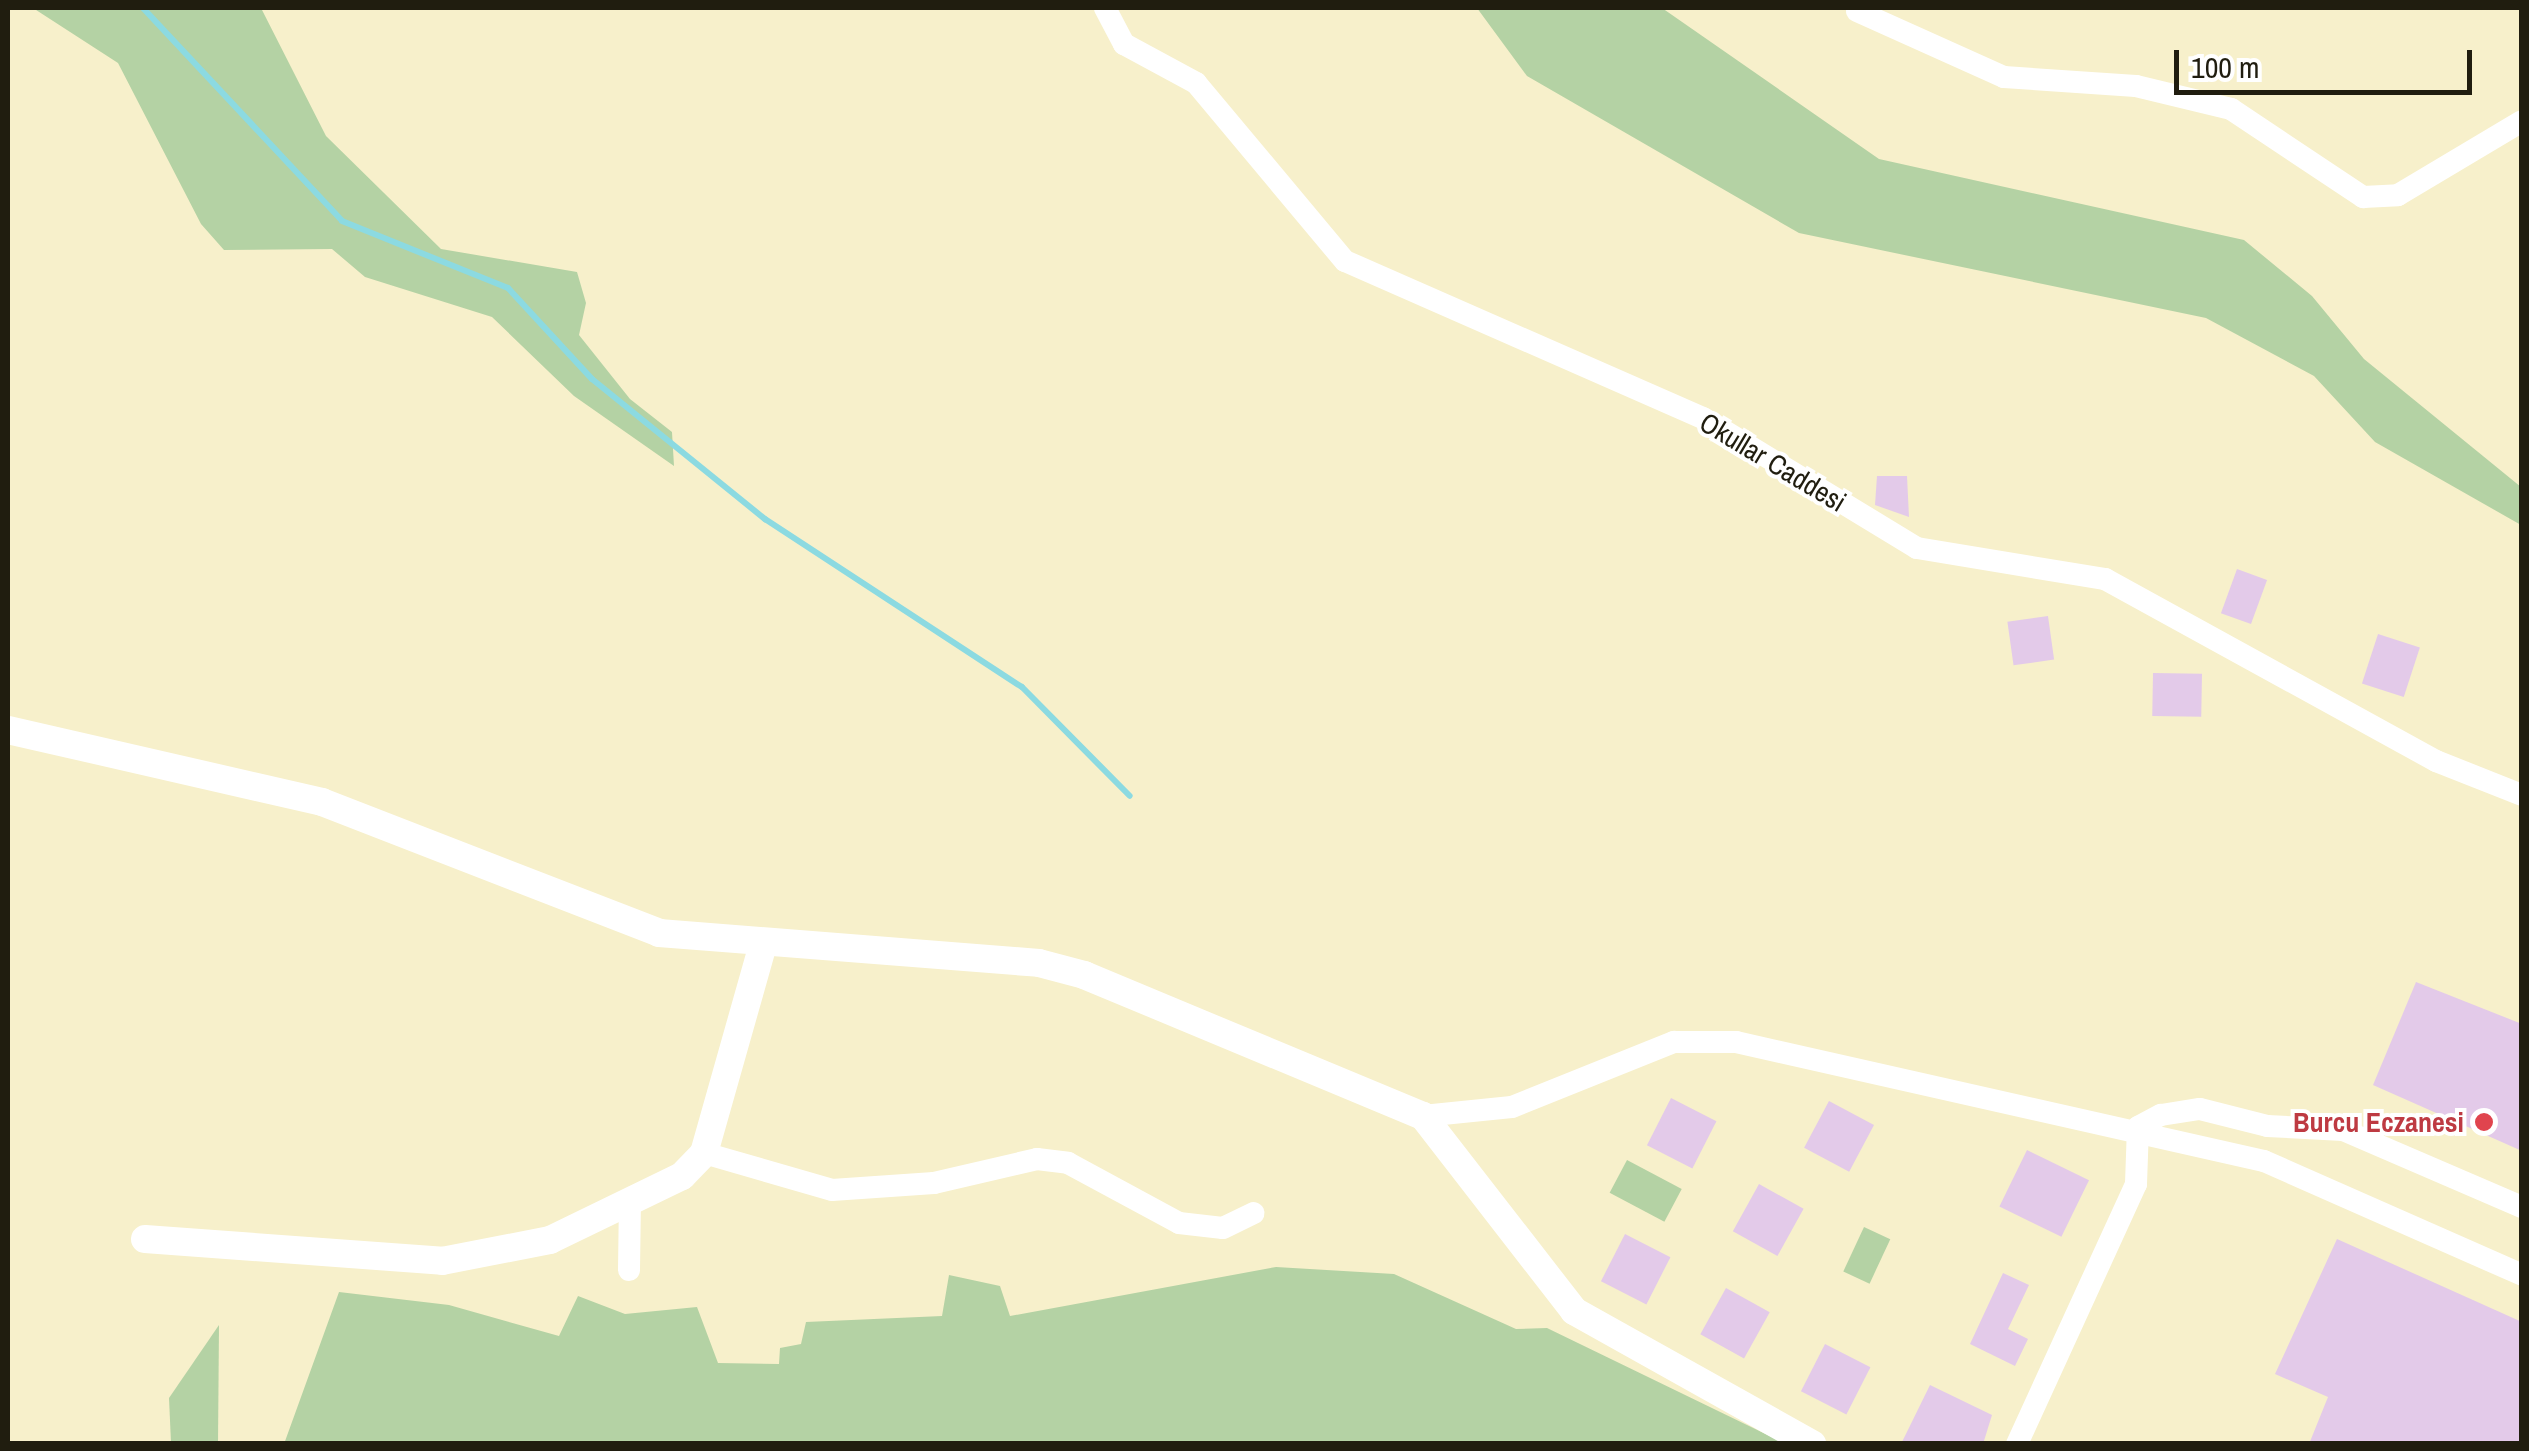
<!DOCTYPE html>
<html>
<head>
<meta charset="utf-8">
<style>
	body { margin:0 }
	#map { position:relative; width:2529px; height:1451px; overflow:hidden; background:#f7f0cb; font-family:"Archivo Narrow",sans-serif }
	div>[style] { position:absolute }
	.green>* { inset:0; background:#b4d2a4; transform-origin:0 0 }
	.stream>* { height:6px; margin:-3px; padding:0 3px; transform-origin:3px; border-radius:3px; background:#8cdae1 }
	.building>* { inset:0; background:#e3cae9; transform-origin:0 0 }
	.minor>* { height:22px; margin:-11px; padding:0 11px; transform-origin:11px; border-radius:11px; background:#fff }
	.tertiary>* { height:28px; margin:-14px; padding:0 14px; transform-origin:14px; border-radius:14px; background:#fff }
	.dots>* { width:28px; height:28px; translate:-50% -50%; box-sizing:border-box; border:5px solid #fff; border-radius:50% }
	span { translate:-50% -50%; white-space:nowrap; text-align:center; line-height:1.15; -webkit-text-stroke:8px #fff; paint-order:stroke }
	.street-label { font-size:28px; color:#201d0f }
	.health-label { font-size:28px; color:#be3a42; font-weight:700 }
	.right { translate:-100% -50%; text-align:right }
	.frame { position:absolute; inset:0; border:10px solid #201d0f; pointer-events:none }
	.scale { position:absolute; left:2174px; top:50px; width:298px; height:45px; box-sizing:border-box; border:5px solid #201d0f; border-top:0; padding-left:12px; font-size:30px; line-height:35px; white-space:nowrap; color:#201d0f; -webkit-text-stroke:8px #fff; paint-order:stroke }
</style>
</head>
<body>
<div id="map">
	<div class="green">
		<div style="clip-path:polygon(33px 8px,261px 8px,326px 136px,441px 249px,577px 272px,586px 303px,579px 335px,630px 399px,672px 432px,674px 466px,574px 396px,492px 317px,365px 277px,332px 249px,224px 250px,201px 224px,118px 63px)"></div>
		<div style="clip-path:polygon(1477px 8px,1662px 8px,1879px 159px,2244px 240px,2312px 296px,2364px 359px,2521px 487px,2521px 525px,2375px 442px,2314px 376px,2206px 318px,1799px 233px,1527px 76px)"></div>
		<div style="left:1627px;top:1160px;width:62px;height:37px;rotate:28deg"></div>
		<div style="left:1864px;top:1227px;width:29px;height:49px;rotate:25deg"></div>
		<div style="clip-path:polygon(1276px 1267px,1394px 1274px,1516px 1329px,1547px 1328px,1786px 1444px,284px 1444px,339px 1292px,449px 1305px,559px 1336px,578px 1296px,625px 1314px,697px 1307px,718px 1363px,779px 1364px,780px 1348px,801px 1344px,806px 1322px,942px 1316px,949px 1275px,1000px 1286px,1010px 1316px)"></div>
		<div style="clip-path:polygon(219px 1325px,218px 1443px,171px 1443px,169px 1398px)"></div>
	</div>
	<div class="stream">
		<div style="left:143px;top:8px;width:291px;rotate:46.9deg"></div>
		<div style="left:342px;top:221px;width:179px;rotate:22deg"></div>
		<div style="left:508px;top:288px;width:124px;rotate:47.3deg"></div>
		<div style="left:592px;top:379px;width:223px;rotate:39deg"></div>
		<div style="left:765px;top:519px;width:307px;rotate:33.2deg"></div>
		<div style="left:1022px;top:687px;width:153px;rotate:45.3deg"></div>
	</div>
	<div class="building">
		<div style="clip-path:polygon(1877px 476px,1907px 476px,1909px 517px,1875px 505px)"></div>
		<div style="left:2237px;top:569px;width:32px;height:47px;rotate:20deg"></div>
		<div style="left:2048px;top:616px;width:44px;height:41px;rotate:82deg"></div>
		<div style="left:2378px;top:634px;width:44px;height:52px;rotate:18deg"></div>
		<div style="left:2153px;top:673px;width:49px;height:43px;rotate:1deg"></div>
		<div style="clip-path:polygon(2416px 982px,2522px 1024px,2522px 1151px,2373px 1085px)"></div>
		<div style="left:1671px;top:1098px;width:51px;height:53px;rotate:27deg"></div>
		<div style="left:1829px;top:1101px;width:51px;height:53px;rotate:28deg"></div>
		<div style="left:2027px;top:1150px;width:69px;height:63px;rotate:26deg"></div>
		<div style="left:1759px;top:1184px;width:51px;height:54px;rotate:29deg"></div>
		<div style="left:1625px;top:1234px;width:51px;height:53px;rotate:27deg"></div>
		<div style="clip-path:polygon(2337px 1239px,2522px 1322px,2522px 1444px,2309px 1444px,2328px 1397px,2275px 1374px)"></div>
		<div style="clip-path:polygon(2003px 1273px,2029px 1285px,2008px 1329px,2028px 1339px,2015px 1366px,1970px 1344px)"></div>
		<div style="left:1726px;top:1288px;width:50px;height:53px;rotate:29deg"></div>
		<div style="left:1825px;top:1344px;width:51px;height:53px;rotate:27deg"></div>
		<div style="clip-path:polygon(1930px 1385px,1992px 1415px,1983px 1444px,1901px 1444px)"></div>
	</div>
	<div class="minor">
		<div style="left:1105px;top:8px;width:41px;rotate:62.2deg"></div>
		<div style="left:1124px;top:44px;width:82px;rotate:28.4deg"></div>
		<div style="left:1196px;top:83px;width:232px;rotate:50.1deg"></div>
		<div style="left:1345px;top:261px;width:391px;rotate:23.7deg"></div>
		<div style="left:1703px;top:418px;width:250px;rotate:31.3deg"></div>
		<div style="left:1917px;top:548px;width:191px;rotate:9.4deg"></div>
		<div style="left:2105px;top:579px;width:378px;rotate:28.8deg"></div>
		<div style="left:2436px;top:761px;width:92px;rotate:21.6deg"></div>
		<div style="left:1857px;top:11px;width:161px;rotate:24.2deg"></div>
		<div style="left:2004px;top:77px;width:132px;rotate:3.9deg"></div>
		<div style="left:2136px;top:86px;width:98px;rotate:13.6deg"></div>
		<div style="left:2231px;top:109px;width:159px;rotate:33.7deg"></div>
		<div style="left:2363px;top:197px;width:35px;rotate:-3deg"></div>
		<div style="left:2398px;top:195px;width:144px;rotate:-30.8deg"></div>
		<div style="left:1423px;top:1116px;width:89px;rotate:-5.8deg"></div>
		<div style="left:1512px;top:1107px;width:175px;rotate:-21.9deg"></div>
		<div style="left:1674px;top:1042px;width:62px"></div>
		<div style="left:1736px;top:1042px;width:541px;rotate:12.7deg"></div>
		<div style="left:2264px;top:1161px;width:282px;rotate:23.8deg"></div>
		<div style="left:704px;top:1153px;width:133px;rotate:16.1deg"></div>
		<div style="left:832px;top:1190px;width:102px;rotate:-3.9deg"></div>
		<div style="left:934px;top:1183px;width:106px;rotate:-13.1deg"></div>
		<div style="left:1037px;top:1159px;width:31px;rotate:7deg"></div>
		<div style="left:1068px;top:1163px;width:126px;rotate:28.4deg"></div>
		<div style="left:1179px;top:1223px;width:44px;rotate:6.5deg"></div>
		<div style="left:1223px;top:1228px;width:34px;rotate:-26deg"></div>
		<div style="left:629px;top:1270px;width:70px;rotate:-89.2deg"></div>
		<div style="left:2017px;top:1444px;width:286px;rotate:-65.4deg"></div>
		<div style="left:2136px;top:1184px;width:57px;rotate:-88deg"></div>
		<div style="left:2138px;top:1127px;width:26px;rotate:-28deg"></div>
		<div style="left:2161px;top:1115px;width:39px;rotate:-9deg"></div>
		<div style="left:2200px;top:1109px;width:69px;rotate:14.2deg"></div>
		<div style="left:2267px;top:1126px;width:76px;rotate:3deg"></div>
		<div style="left:2343px;top:1130px;width:195px;rotate:23.3deg"></div>
	</div>
	<div class="tertiary">
		<div style="left:8px;top:730px;width:322px;rotate:12.9deg"></div>
		<div style="left:322px;top:802px;width:362px;rotate:21.2deg"></div>
		<div style="left:659px;top:933px;width:381px;rotate:4.5deg"></div>
		<div style="left:1039px;top:963px;width:47px;rotate:14.9deg"></div>
		<div style="left:1084px;top:975px;width:367px;rotate:22.6deg"></div>
		<div style="left:1423px;top:1116px;width:247px;rotate:52.2deg"></div>
		<div style="left:1574px;top:1311px;width:273px;rotate:29.2deg"></div>
		<div style="left:145px;top:1239px;width:298px;rotate:4.2deg"></div>
		<div style="left:442px;top:1261px;width:110px;rotate:-11deg"></div>
		<div style="left:550px;top:1240px;width:147px;rotate:-25.9deg"></div>
		<div style="left:682px;top:1176px;width:32px;rotate:-46deg"></div>
		<div style="left:704px;top:1153px;width:213px;rotate:-74.2deg"></div>
	</div>
	<div class="dots">
		<div style="left:2484px;top:1122px;background:#e0444e"></div>
	</div>
	<div class="street-label">
		<span style="left:1773px;top:462px;rotate:31deg">Okullar Caddesi</span>
	</div>
	<div class="health-label">
		<span class="right" style="left:2464px;top:1122px">Burcu Eczanesi</span>
	</div>
	<div class="frame"></div>
	<div class="scale">100 m</div>
</div>
</body>
</html>
